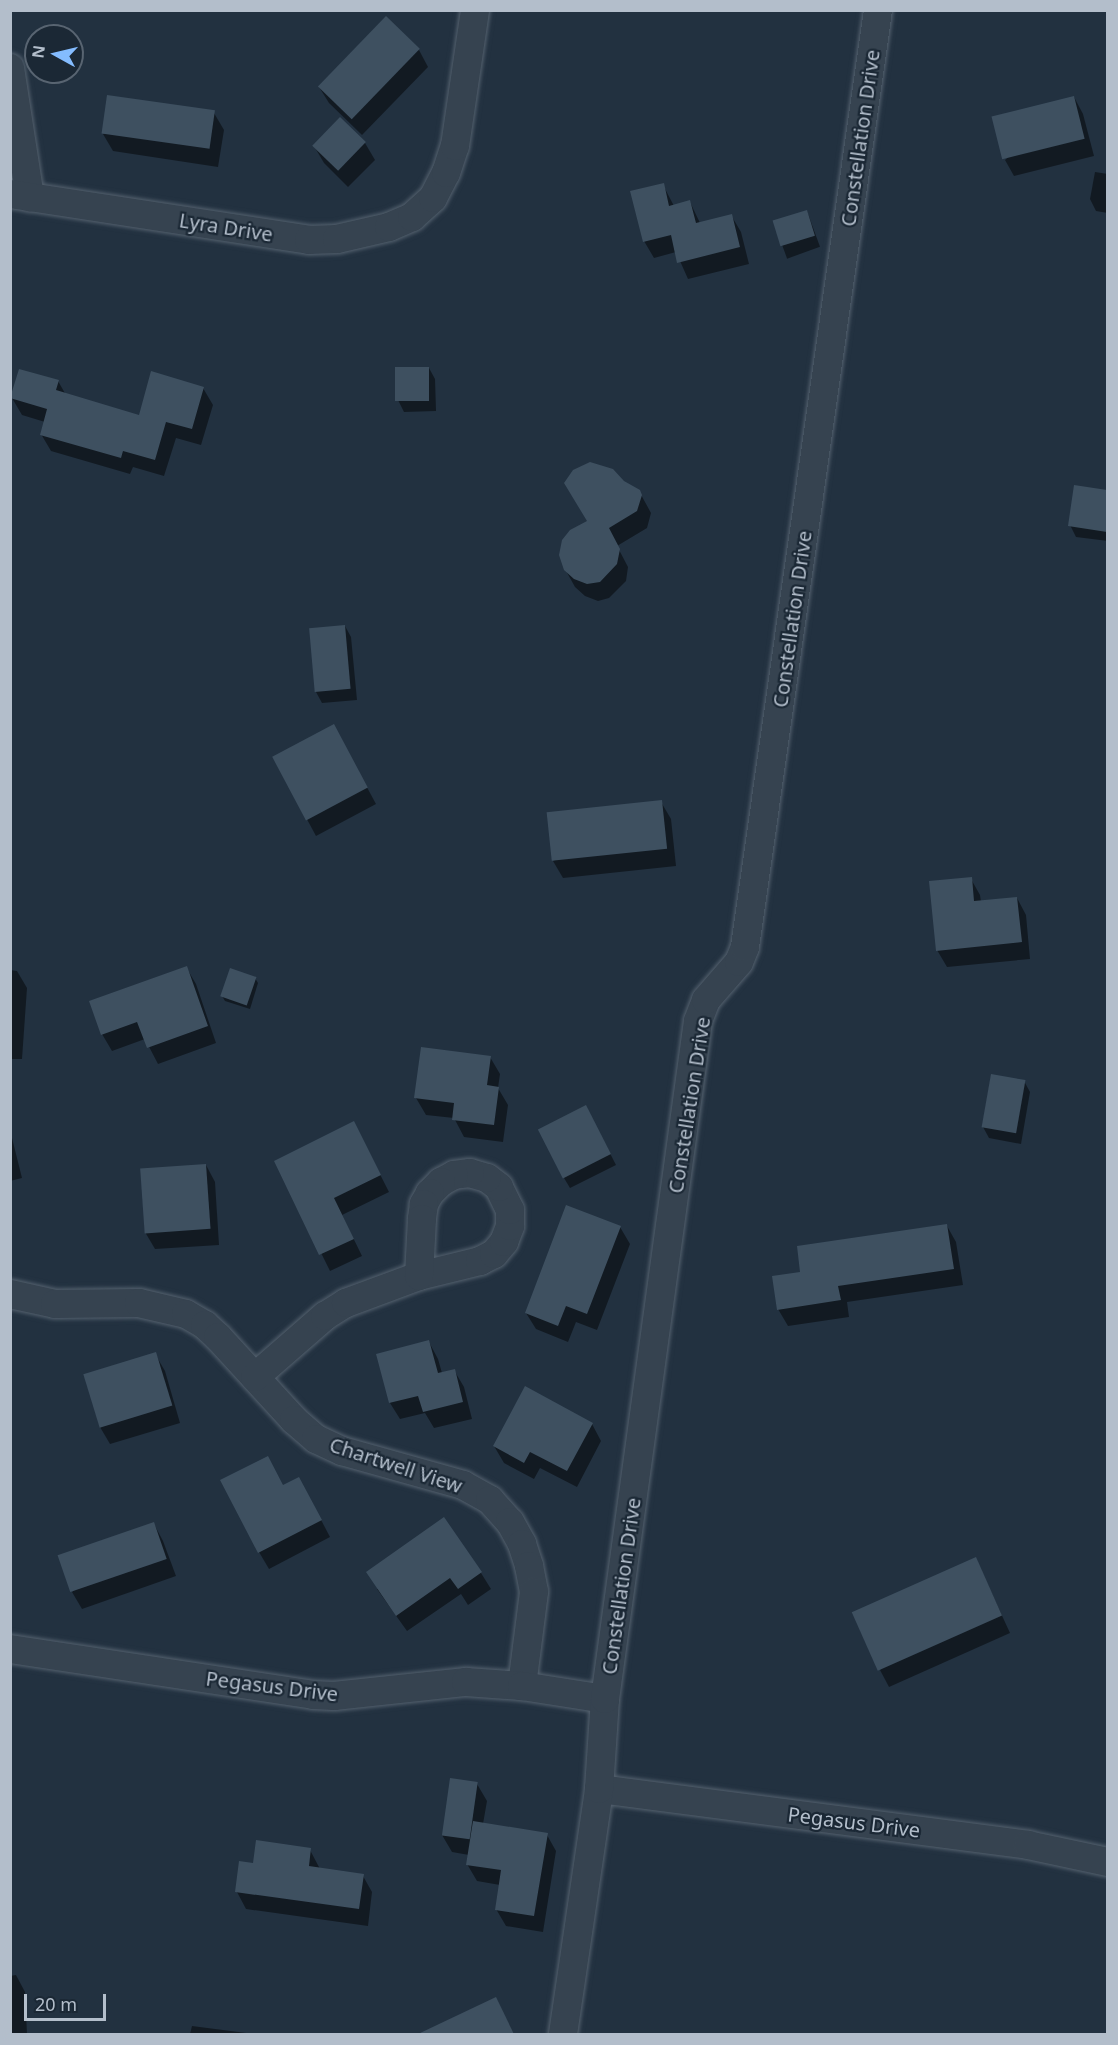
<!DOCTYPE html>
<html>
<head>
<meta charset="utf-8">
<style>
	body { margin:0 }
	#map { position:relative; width:1118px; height:2045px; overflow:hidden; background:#223140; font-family:"Noto Sans",sans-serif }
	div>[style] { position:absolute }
	.shadow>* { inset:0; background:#0007; transform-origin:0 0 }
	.building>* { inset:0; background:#3e5060; transform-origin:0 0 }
	.roads { filter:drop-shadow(0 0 2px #54616e) drop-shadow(0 0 2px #54616e) }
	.minor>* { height:28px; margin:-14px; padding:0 14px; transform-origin:14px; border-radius:14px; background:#364350 }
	span { translate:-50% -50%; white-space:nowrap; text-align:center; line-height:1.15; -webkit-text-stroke:4.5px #1b2835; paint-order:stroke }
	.street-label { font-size:20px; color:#b3becb }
	.frame { position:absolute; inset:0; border:12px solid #b3becb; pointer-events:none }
	.north { position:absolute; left:24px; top:24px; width:60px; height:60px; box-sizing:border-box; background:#1b2835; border:2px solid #586471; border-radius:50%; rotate:278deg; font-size:16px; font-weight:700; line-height:24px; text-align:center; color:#b3becb }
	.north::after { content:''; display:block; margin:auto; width:21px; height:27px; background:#84bcff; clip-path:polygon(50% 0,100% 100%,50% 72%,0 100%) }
	.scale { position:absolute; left:24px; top:1994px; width:82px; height:27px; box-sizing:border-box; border:3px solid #b3becb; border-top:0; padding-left:8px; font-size:18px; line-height:21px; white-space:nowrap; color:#b3becb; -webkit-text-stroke:4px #1b2835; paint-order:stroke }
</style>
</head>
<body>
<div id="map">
	<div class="shadow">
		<div style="clip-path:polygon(419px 50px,428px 67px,362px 135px,329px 103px,319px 87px)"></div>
		<div style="clip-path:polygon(1074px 97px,1083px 114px,1094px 156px,1014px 176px,1005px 160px)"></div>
		<div style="clip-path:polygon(214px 113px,224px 130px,218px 167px,113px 151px,103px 134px)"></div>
		<div style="clip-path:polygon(365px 143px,375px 160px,348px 187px,324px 163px,314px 146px)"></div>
		<div style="clip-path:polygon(1095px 172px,1108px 174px,1108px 213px,1096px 211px,1090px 199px)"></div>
		<div style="clip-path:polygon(663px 185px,674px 206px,690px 202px,700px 223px,731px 215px,741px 232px,749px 264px,688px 279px,676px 252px,654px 258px,644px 241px)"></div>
		<div style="left:807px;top:211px;width:38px;height:35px;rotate:70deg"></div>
		<div style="clip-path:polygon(429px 368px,435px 379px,436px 411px,404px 412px,398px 400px)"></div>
		<div style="clip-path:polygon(58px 381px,66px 395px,140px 417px,203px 388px,213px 405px,201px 445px,176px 438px,164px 476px,133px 467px,130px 474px,51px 451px,41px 434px,45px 422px,22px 415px,12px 398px)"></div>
		<div style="clip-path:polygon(623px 482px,639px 491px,651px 513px,647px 528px,617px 546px,628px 567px,626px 581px,609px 598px,598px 601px,585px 596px,575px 587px,565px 569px,588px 521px)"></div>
		<div style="clip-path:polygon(1076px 487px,1108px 492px,1108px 541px,1076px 537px,1070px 525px)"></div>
		<div style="clip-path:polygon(345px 626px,351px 637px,357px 700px,322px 703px,316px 692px,310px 629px)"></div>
		<div style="clip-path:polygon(343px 743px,376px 804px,316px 836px,274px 758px)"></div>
		<div style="clip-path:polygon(661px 802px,671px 819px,676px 866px,563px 878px,553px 861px)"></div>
		<div style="clip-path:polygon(971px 879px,980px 895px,981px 902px,1017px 898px,1026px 915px,1030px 959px,947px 967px,937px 950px)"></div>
		<div style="clip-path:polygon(186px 967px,196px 984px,216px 1043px,158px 1064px,145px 1039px,112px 1051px,102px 1034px)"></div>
		<div style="clip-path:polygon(10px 970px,17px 971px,27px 988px,22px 1059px,10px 1059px)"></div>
		<div style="clip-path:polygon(255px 978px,258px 983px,250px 1009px,225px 1001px,222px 996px)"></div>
		<div style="clip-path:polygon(490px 1057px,500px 1074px,498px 1088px,508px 1105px,503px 1142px,464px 1137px,454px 1118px,426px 1115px,416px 1098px)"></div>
		<div style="clip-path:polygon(1024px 1081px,1030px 1092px,1021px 1144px,989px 1138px,983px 1127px)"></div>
		<div style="clip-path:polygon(592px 1118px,616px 1165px,570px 1188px,564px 1178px)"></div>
		<div style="clip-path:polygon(354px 1123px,389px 1192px,342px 1215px,362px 1256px,330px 1271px,276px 1162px)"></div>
		<div style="clip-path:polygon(10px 1130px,22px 1178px,10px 1181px)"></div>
		<div style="clip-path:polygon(206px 1165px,215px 1182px,219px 1245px,155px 1249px,145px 1232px)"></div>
		<div style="clip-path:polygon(947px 1226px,956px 1242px,963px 1285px,847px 1302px,849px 1317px,788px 1326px,778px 1309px,802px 1273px)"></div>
		<div style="clip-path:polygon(620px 1227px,630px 1244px,597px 1330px,576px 1322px,568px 1342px,536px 1329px,526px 1313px)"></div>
		<div style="clip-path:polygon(429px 1342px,438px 1359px,442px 1373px,454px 1370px,464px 1387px,472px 1419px,434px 1428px,425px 1413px,400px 1419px,390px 1403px)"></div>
		<div style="clip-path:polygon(155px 1354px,165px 1371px,180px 1423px,110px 1444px,100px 1427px,85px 1375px)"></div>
		<div style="clip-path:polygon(592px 1424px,601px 1441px,577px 1487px,540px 1468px,534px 1479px,504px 1463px,494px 1446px)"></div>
		<div style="clip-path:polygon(284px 1487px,308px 1495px,330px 1537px,269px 1569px,259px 1552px)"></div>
		<div style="clip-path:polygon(154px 1524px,163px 1541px,176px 1576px,82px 1609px,72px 1592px)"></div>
		<div style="clip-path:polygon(976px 1559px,1010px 1633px,889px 1687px,880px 1670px)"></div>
		<div style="clip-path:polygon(481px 1573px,491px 1589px,468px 1605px,461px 1594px,407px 1631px,377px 1589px)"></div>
		<div style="clip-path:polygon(477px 1784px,487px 1801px,483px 1824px,547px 1835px,556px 1851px,543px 1932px,506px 1926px,496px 1909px,500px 1885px,477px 1881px,467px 1864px,469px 1855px,452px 1852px,442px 1835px)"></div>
		<div style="clip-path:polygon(310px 1850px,320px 1869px,363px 1876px,372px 1892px,368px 1926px,246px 1909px,237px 1892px,255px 1864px)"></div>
		<div style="clip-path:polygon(10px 1890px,12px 1892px,10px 1947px)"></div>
		<div style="clip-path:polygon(16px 1975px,25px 1992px,27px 2034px,10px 2034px,10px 1976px)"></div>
		<div style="clip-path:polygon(496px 1999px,514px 2034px,421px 2034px)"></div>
		<div style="clip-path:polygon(192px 2026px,254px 2034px,190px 2034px)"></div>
	</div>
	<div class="building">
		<div style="left:386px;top:16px;width:47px;height:98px;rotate:44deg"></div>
		<div style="left:107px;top:95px;width:109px;height:39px;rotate:8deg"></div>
		<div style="left:1074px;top:96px;width:44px;height:85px;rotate:76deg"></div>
		<div style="left:340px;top:117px;width:36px;height:40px;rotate:44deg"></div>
		<div style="clip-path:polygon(664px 183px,669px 206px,690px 200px,696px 223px,732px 214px,740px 247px,677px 263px,671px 235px,643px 242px,630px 191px)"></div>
		<div style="left:807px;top:210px;width:27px;height:36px;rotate:73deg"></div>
		<div style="left:395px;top:367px;width:34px;height:34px"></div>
		<div style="clip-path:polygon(19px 369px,59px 380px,56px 390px,139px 415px,151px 371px,204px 387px,192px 429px,166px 422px,155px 460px,123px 451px,121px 458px,40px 435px,47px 409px,10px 398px)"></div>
		<div style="clip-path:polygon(590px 462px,613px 469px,624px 481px,640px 490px,642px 495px,637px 511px,609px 528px,620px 549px,617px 564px,600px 582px,587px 584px,574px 579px,564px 570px,559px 555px,562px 540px,570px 530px,587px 521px,564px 483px,573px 470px)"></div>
		<div style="clip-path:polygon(1074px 485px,1107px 490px,1107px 532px,1068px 526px)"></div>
		<div style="left:345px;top:625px;width:64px;height:36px;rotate:85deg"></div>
		<div style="left:334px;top:724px;width:72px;height:70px;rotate:62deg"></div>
		<div style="left:662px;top:800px;width:49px;height:116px;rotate:84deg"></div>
		<div style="clip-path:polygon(972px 877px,974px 901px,1017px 897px,1022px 942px,936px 951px,929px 881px)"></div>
		<div style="clip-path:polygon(187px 966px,208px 1026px,147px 1048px,137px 1022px,101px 1035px,89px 1001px)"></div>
		<div style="left:230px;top:968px;width:28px;height:30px;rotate:19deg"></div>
		<div style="clip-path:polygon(421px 1047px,491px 1056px,487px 1085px,499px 1087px,494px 1125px,452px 1120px,454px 1103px,414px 1098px)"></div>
		<div style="left:991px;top:1074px;width:35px;height:54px;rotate:10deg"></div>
		<div style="left:586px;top:1105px;width:55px;height:54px;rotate:63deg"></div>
		<div style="clip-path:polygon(354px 1121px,381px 1175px,334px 1198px,354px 1239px,319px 1255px,274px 1161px)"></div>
		<div style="left:206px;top:1164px;width:65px;height:66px;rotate:86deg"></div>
		<div style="clip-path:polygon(566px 1205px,621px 1226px,587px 1314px,566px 1306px,558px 1326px,525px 1313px)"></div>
		<div style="clip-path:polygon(947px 1224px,954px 1269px,838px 1286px,841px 1300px,777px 1310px,772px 1276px,800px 1272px,797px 1246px)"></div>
		<div style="clip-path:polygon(429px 1340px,438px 1373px,455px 1369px,463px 1402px,423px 1412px,418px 1396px,389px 1403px,376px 1354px)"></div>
		<div style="left:156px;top:1352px;width:56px;height:76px;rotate:73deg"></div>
		<div style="clip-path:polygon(525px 1386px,593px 1423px,567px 1471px,530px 1452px,524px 1463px,493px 1446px)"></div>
		<div style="clip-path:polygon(268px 1456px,283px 1485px,299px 1477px,322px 1520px,258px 1553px,220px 1480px)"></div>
		<div style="clip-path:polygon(444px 1517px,482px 1572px,458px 1589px,450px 1578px,396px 1616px,366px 1572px)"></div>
		<div style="left:154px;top:1522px;width:39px;height:102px;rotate:71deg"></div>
		<div style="left:976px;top:1557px;width:64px;height:136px;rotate:66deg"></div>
		<div style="left:450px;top:1778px;width:28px;height:58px;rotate:8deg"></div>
		<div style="clip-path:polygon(473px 1821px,548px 1833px,534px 1916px,495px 1910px,501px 1870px,466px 1865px)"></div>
		<div style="clip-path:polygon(256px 1840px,311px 1848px,309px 1866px,364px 1874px,359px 1909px,235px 1892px,239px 1861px,253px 1863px)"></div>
		<div style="clip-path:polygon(496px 1997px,514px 2034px,418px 2034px)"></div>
	</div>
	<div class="roads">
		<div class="minor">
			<div style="left:10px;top:68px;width:131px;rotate:81.2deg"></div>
			<div style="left:10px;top:194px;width:303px;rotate:8.7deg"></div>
			<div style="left:309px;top:240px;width:28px;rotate:-2deg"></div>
			<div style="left:337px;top:239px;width:53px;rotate:-13deg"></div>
			<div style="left:389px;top:227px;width:25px;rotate:-23deg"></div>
			<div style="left:412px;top:217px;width:28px;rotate:-42deg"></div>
			<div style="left:433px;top:198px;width:28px;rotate:-63deg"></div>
			<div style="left:446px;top:173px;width:28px;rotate:-72deg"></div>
			<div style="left:455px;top:146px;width:137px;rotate:-81.6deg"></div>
			<div style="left:10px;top:1294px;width:46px;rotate:12.5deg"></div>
			<div style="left:55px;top:1304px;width:84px;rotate:-0.7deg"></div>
			<div style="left:139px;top:1303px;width:48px;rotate:13.2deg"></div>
			<div style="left:186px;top:1314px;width:22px;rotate:30deg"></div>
			<div style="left:205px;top:1325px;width:18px;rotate:43deg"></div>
			<div style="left:218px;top:1337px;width:113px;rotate:47.5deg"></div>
			<div style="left:294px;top:1420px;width:29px;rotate:41deg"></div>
			<div style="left:316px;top:1439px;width:29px;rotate:25deg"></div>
			<div style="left:342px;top:1451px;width:126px;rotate:15.7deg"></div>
			<div style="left:463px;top:1485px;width:31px;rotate:29deg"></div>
			<div style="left:490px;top:1500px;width:30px;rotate:48deg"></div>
			<div style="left:510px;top:1522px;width:25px;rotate:61deg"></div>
			<div style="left:522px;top:1544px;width:23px;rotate:72deg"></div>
			<div style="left:529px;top:1566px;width:26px;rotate:79deg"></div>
			<div style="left:534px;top:1592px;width:95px;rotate:97.3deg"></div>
			<div style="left:255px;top:1377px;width:93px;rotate:-41.1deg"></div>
			<div style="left:325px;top:1316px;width:25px;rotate:-32deg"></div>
			<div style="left:346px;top:1303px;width:78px;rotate:-20.3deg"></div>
			<div style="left:419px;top:1276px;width:63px;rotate:-13.8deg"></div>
			<div style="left:480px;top:1261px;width:16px;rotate:-27deg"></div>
			<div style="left:494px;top:1254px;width:16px;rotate:-50deg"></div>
			<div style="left:504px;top:1242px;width:17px;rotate:-69deg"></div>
			<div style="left:510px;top:1226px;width:16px;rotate:-90deg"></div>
			<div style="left:510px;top:1210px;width:25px;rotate:-116deg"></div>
			<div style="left:499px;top:1187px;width:15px;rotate:-143deg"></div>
			<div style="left:487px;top:1178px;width:18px;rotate:-164deg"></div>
			<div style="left:470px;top:1173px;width:16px;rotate:173deg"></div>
			<div style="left:454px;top:1175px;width:15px;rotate:152deg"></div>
			<div style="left:441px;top:1182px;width:16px;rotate:135deg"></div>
			<div style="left:430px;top:1193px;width:13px;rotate:119deg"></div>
			<div style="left:424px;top:1204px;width:15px;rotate:98deg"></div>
			<div style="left:422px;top:1219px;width:57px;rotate:93deg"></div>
			<div style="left:10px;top:1649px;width:306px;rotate:8.6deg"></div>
			<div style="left:313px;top:1695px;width:21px;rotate:3deg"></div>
			<div style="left:334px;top:1696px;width:133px;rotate:-6.1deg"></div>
			<div style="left:466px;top:1682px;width:56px;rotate:4.1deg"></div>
			<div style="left:522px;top:1686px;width:84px;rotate:8.9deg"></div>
			<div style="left:599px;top:1789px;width:433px;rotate:7.4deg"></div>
			<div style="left:1028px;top:1845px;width:82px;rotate:12deg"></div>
			<div style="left:563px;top:2034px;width:248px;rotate:-81.6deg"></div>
			<div style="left:599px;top:1789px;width:90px;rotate:-86.2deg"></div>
			<div style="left:605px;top:1699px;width:684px;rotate:-82.19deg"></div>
			<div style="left:698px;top:1021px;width:22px;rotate:-69deg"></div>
			<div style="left:706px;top:1000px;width:50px;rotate:-49deg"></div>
			<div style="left:739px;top:962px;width:16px;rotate:-68deg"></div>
			<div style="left:745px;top:947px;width:946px;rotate:-81.92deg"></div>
		</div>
	</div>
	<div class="street-label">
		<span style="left:860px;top:138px;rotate:-82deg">Constellation Drive</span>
		<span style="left:226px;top:227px;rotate:9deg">Lyra Drive</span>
		<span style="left:792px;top:619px;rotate:-82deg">Constellation Drive</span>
		<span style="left:689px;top:1105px;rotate:-81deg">Constellation Drive</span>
		<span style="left:396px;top:1465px;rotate:18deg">Chartwell View</span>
		<span style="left:621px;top:1586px;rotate:-82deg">Constellation Drive</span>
		<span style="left:272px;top:1686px;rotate:7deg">Pegasus Drive</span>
		<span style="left:854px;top:1822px;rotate:7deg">Pegasus Drive</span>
	</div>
	<div class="frame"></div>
	<div class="north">N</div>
	<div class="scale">20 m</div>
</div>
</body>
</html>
